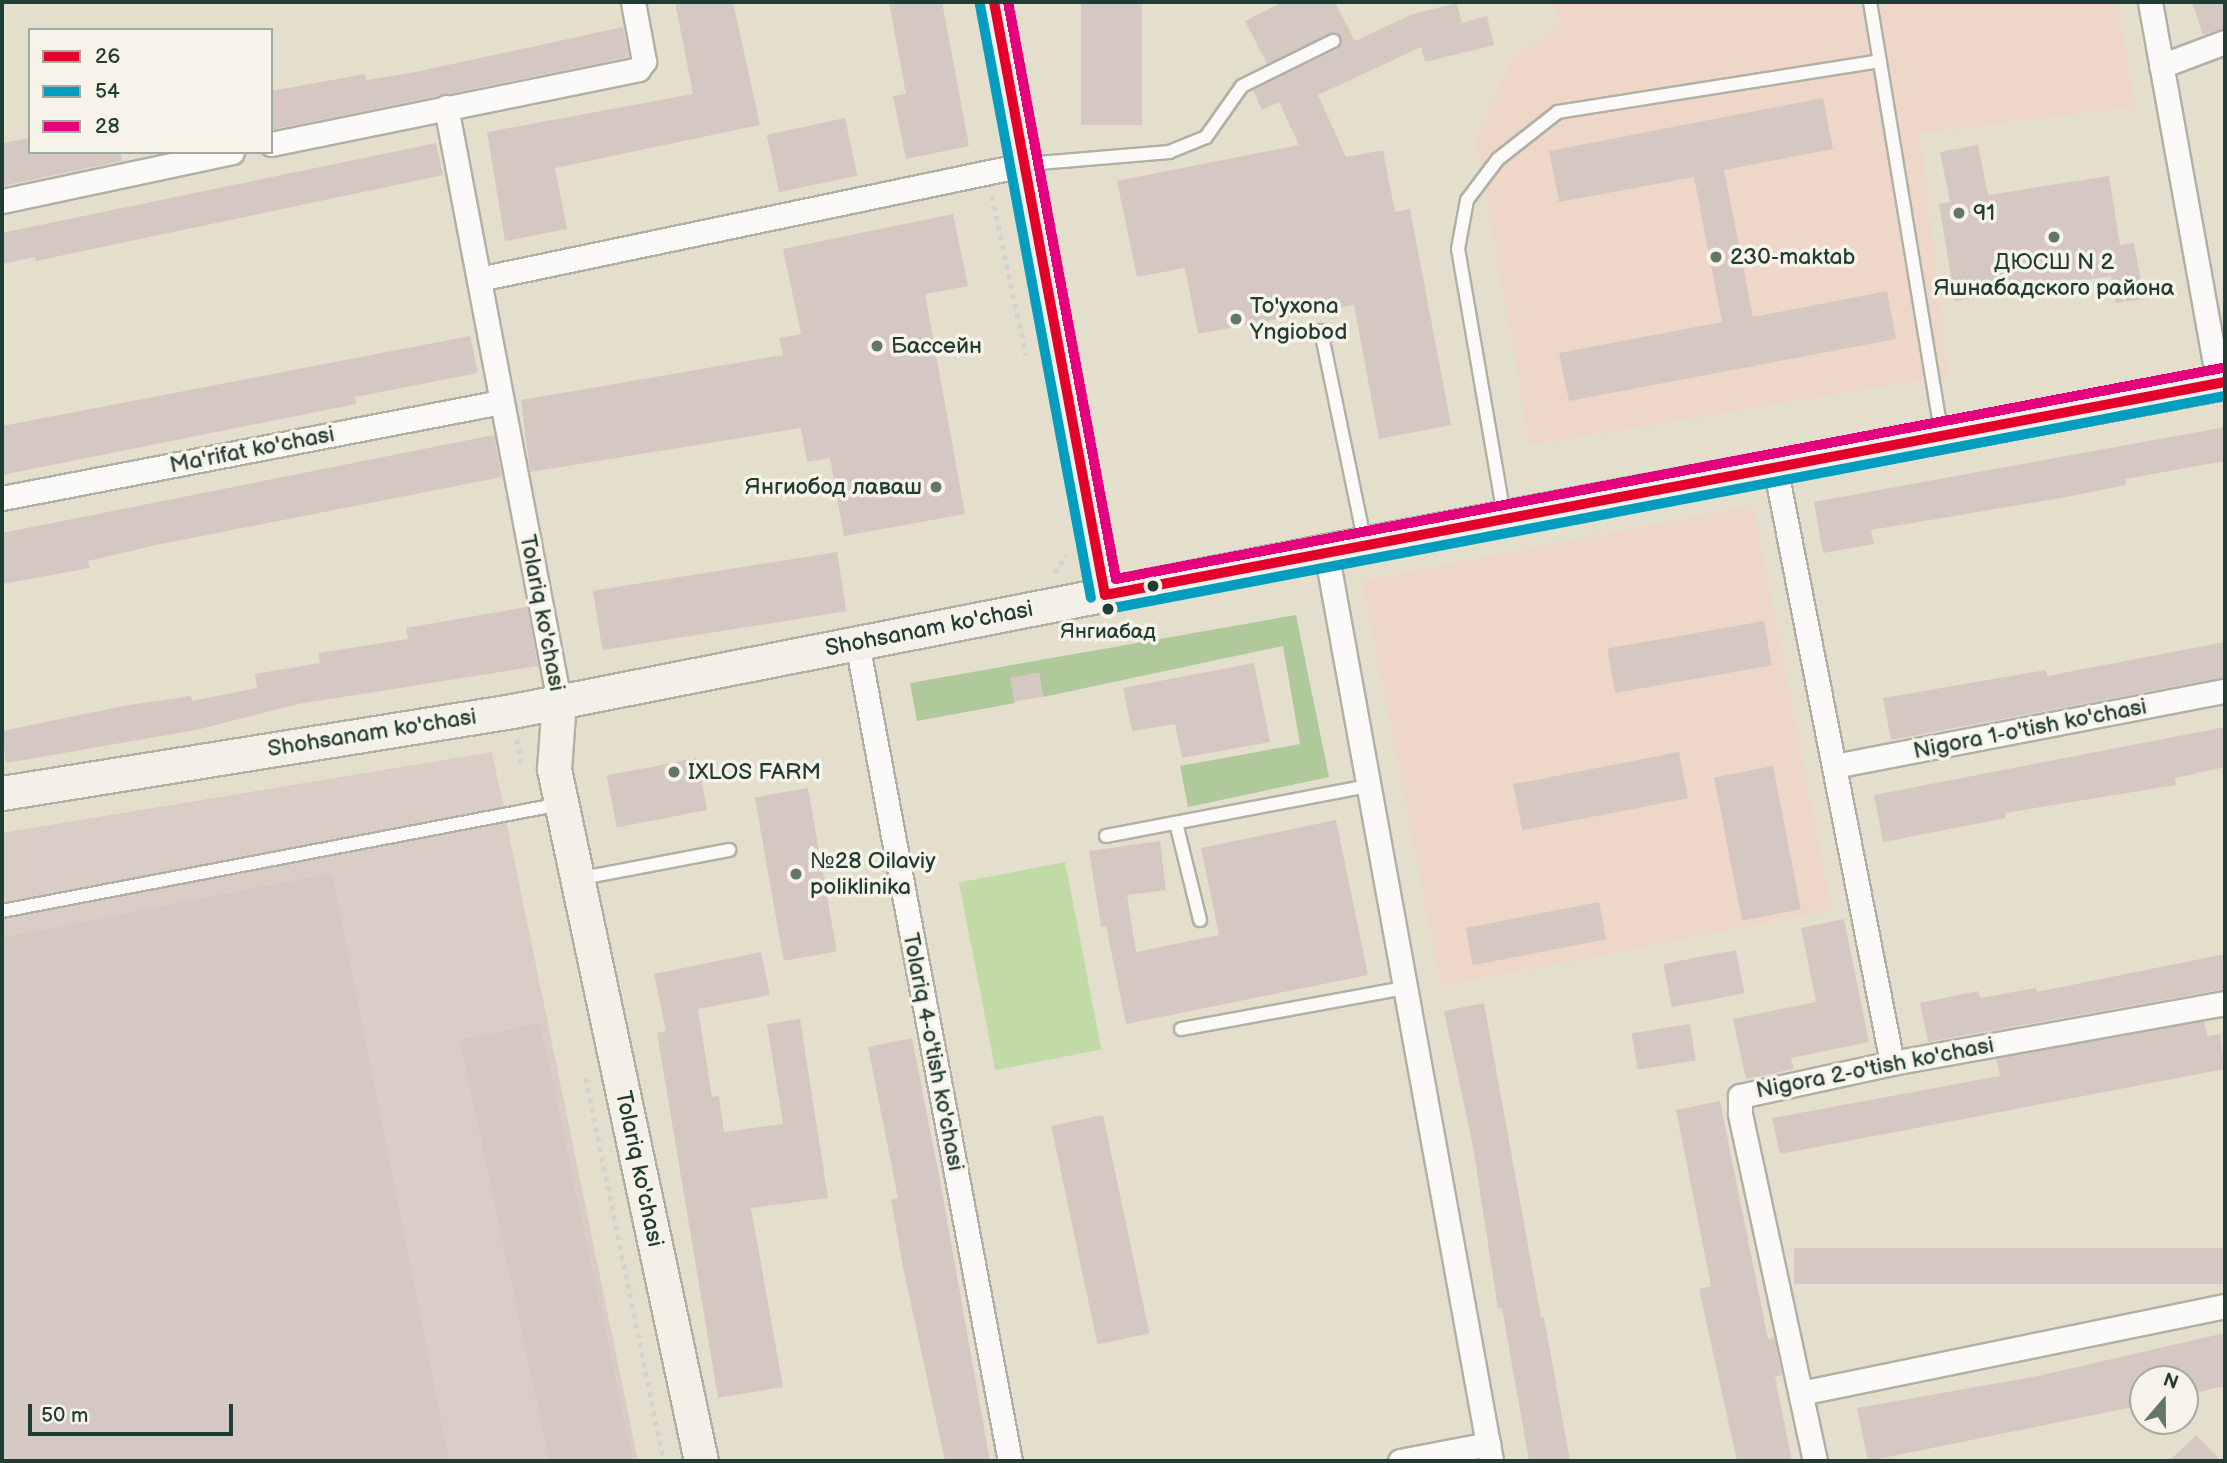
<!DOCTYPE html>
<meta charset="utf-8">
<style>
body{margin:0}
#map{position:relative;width:2227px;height:1463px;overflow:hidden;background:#e4decd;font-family:"Balsamiq Sans",sans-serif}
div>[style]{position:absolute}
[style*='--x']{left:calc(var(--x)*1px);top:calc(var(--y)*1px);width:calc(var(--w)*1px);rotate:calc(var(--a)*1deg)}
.built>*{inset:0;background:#eed7c9;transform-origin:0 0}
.industrial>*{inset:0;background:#dacdc5}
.green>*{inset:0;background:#c2daa5;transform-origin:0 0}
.forest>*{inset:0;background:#afc99b}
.building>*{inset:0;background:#d5c8c3;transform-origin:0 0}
.path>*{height:4.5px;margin-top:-2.25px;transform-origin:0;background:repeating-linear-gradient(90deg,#d2d2ce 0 5px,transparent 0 10px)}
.roads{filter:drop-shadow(2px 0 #b0b0a4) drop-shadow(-2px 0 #b0b0a4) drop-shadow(0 2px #b0b0a4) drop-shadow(0 -2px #b0b0a4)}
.lane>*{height:12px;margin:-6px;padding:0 6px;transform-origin:6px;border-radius:6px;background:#fbfaf8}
.street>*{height:23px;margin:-11.5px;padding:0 11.5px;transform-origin:11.5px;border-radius:11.5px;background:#fbfaf8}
.secondary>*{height:33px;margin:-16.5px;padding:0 16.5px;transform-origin:16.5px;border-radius:16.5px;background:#f2f0e9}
.bus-1>*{height:10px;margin:-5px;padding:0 5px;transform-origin:5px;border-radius:5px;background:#e4002b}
.bus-2>*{height:10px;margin:-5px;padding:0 5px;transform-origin:5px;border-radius:5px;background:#039ebf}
.bus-3>*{height:10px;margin:-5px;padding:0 5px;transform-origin:5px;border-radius:5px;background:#e5007d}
.dots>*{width:19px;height:19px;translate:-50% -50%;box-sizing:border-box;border:4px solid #f7f3e8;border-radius:50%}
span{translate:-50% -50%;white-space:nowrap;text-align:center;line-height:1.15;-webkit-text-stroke:7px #f7f3e8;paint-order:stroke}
.bus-label{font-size:21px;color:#1f3d34}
.poi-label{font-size:23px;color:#1f3d34}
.left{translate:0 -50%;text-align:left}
.right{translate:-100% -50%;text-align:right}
.street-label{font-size:23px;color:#1f3d34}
.frame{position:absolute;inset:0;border:4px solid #1f3d34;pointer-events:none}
.legend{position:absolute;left:28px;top:28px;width:245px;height:126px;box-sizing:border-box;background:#f7f3e8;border:2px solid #a1aaa0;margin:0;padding:9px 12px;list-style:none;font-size:21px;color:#1f3d34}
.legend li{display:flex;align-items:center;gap:14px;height:35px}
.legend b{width:35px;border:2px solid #a1aaa0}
.north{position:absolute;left:2129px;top:1365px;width:70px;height:70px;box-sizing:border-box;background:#f7f3e8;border:2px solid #a1aaa0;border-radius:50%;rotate:20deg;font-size:19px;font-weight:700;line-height:28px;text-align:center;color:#1f3d34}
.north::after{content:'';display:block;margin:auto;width:24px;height:32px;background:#64756a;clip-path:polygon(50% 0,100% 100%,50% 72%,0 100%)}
.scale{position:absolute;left:28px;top:1404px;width:205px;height:32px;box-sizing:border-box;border:4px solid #1f3d34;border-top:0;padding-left:9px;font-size:21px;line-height:24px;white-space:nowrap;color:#1f3d34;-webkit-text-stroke:5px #f7f3e8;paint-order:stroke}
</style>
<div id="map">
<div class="built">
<i style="clip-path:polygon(1556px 2px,2117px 2px,2135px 107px,1920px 133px,1948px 376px,1530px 445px,1476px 139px,1513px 56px,1559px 27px)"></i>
<i style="left:1753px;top:505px;width:413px;height:398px;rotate:79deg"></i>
</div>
<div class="industrial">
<i style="clip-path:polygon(492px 752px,638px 1461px,2px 1461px,2px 833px)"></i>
</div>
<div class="green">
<i style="left:1065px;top:862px;width:191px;height:108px;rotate:79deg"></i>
</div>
<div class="forest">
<i style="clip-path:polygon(1296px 615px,1329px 777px,1188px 807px,1180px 766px,1300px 744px,1283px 646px,1043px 697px,1039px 673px,1011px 678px,1015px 703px,917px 721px,910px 683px)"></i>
</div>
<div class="building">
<i style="clip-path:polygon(675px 2px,733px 2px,760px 125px,555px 168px,567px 229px,505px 241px,487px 132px,693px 94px)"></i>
<i style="clip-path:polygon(889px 2px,942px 2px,969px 146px,906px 159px,893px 96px,906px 94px)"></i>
<i style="left:1081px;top:2px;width:61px;height:123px"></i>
<i style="clip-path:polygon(1283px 2px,1335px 2px,1355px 41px,1413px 14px,1457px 3px,1462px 23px,1487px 16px,1494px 45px,1425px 62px,1421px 47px,1318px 95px,1346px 157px,1383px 150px,1395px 212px,1410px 209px,1451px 425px,1379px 439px,1354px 305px,1198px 334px,1185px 268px,1137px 277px,1117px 181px,1299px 145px,1279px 102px,1262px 110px,1253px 90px,1337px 49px,1342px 41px,1337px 33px,1330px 33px,1267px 64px,1245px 21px)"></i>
<i style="clip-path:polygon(2192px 2px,2225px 2px,2225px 28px,2203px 35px)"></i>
<i style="clip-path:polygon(623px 27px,629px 57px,271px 130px,271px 91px,365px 74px,366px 80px,411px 73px)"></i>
<i style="clip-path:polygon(1823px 98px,1833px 149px,1724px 170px,1753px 317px,1887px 291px,1896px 339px,1569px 401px,1559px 353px,1722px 322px,1694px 177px,1559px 202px,1549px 151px)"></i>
<i style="left:845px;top:118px;width:59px;height:80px;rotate:78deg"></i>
<i style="clip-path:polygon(30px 138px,30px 152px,121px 152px,122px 161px,2px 186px,2px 143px)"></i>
<i style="clip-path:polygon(436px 143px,443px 175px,36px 261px,35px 257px,2px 264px,2px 233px)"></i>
<i style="clip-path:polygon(1978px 145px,1988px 195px,2109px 176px,2120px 245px,2134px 243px,2144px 299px,2115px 303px,2111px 276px,1955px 301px,1939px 204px,1950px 202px,1940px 152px)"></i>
<i style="clip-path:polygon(953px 214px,968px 286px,925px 294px,965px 514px,844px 536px,830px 458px,807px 462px,801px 428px,530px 472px,521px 400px,783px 355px,779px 338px,801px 334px,783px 249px)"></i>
<i style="clip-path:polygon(470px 336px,478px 373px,355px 397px,356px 404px,2px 475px,2px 426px)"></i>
<i style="clip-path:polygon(2225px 427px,2225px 461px,2125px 479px,2126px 485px,2061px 498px,1871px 530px,1874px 544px,1823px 553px,1814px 502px)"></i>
<i style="clip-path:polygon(494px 435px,502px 477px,156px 545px,88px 561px,90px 568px,2px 584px,2px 533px)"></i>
<i style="left:837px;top:552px;width:60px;height:247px;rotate:81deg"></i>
<i style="clip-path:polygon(527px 607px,538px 666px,298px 704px,196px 730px,6px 763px,2px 731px,123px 706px,191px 696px,192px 701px,257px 688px,255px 674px,320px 663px,318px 653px,408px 639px,406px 628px)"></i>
<i style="left:1764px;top:621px;width:45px;height:159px;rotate:80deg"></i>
<i style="clip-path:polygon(2225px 642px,2225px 677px,1891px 740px,1883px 698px,2046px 670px,2047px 676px)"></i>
<i style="clip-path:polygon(1254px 663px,1270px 742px,1182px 758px,1175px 724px,1132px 731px,1123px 688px)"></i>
<i style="left:1039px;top:673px;width:24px;height:29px;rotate:81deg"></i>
<i style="clip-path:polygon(2225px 727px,2225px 767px,2175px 778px,2176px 785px,2005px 813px,2006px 818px,1883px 842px,1874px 795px)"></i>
<i style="left:1679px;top:752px;width:47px;height:169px;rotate:79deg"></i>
<i style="left:697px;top:758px;width:53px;height:92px;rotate:79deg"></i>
<i style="left:1773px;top:766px;width:146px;height:60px;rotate:79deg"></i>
<i style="left:808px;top:788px;width:166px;height:54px;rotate:80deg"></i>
<i style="clip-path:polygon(1336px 820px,1368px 975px,1126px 1024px,1106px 926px,1101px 927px,1089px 851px,1160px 841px,1166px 890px,1127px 895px,1136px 952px,1219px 935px,1201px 848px)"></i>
<i style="clip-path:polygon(332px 873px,449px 1461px,2px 1461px,2px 938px)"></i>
<i style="left:1599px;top:902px;width:38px;height:136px;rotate:79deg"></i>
<i style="clip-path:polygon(1844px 919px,1869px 1042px,1791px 1058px,1794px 1069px,1746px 1079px,1733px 1019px,1816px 1002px,1801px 928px)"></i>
<i style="left:1736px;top:950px;width:44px;height:74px;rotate:79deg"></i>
<i style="clip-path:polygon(761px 952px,770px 995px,698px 1009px,712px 1097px,719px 1096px,724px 1132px,783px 1124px,767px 1024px,800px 1019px,828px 1198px,751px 1208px,783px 1387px,718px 1398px,657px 1033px,666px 1031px,654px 974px)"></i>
<i style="clip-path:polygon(2225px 954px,2225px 989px,1928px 1042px,1920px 1003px,1978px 991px,1980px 998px,2036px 988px,2037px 992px)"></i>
<i style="clip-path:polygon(1484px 1003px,1541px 1317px,1544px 1317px,1570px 1461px,1529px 1461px,1502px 1308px,1498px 1309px,1473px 1146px,1444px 1011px)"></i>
<i style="clip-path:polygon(2204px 1021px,2207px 1036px,2220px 1034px,2225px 1069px,1780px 1154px,1772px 1118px,2000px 1076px,1996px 1058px)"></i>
<i style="left:540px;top:1023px;width:448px;height:82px;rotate:78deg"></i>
<i style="left:1690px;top:1024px;width:37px;height:59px;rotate:81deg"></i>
<i style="clip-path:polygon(912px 1038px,940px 1181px,990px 1461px,945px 1461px,903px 1267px,891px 1200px,898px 1198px,868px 1047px)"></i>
<i style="clip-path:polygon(1720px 1101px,1768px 1339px,1774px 1338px,1782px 1375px,1775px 1377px,1792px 1461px,1737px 1461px,1699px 1289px,1711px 1286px,1676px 1110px)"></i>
<i style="left:1103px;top:1115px;width:223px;height:53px;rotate:78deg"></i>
<i style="left:2225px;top:1248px;width:36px;height:431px;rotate:90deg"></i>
<i style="clip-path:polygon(2225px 1333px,2225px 1386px,2185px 1395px,2185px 1379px,2143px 1379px,2143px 1405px,1868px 1461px,1857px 1408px,2038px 1376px)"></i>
<i style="clip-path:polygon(2196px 1435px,2221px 1461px,2169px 1461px)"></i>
</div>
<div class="path">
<i style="--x:992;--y:196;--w:163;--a:77.9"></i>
<i style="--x:1055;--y:573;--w:21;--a:-59"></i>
<i style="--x:517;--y:739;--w:29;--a:80"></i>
<i style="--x:586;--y:1078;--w:391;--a:78.5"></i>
</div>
<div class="roads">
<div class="lane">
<i style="--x:1870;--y:2;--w:439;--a:80.6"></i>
<i style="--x:1027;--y:164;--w:143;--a:-4.8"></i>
<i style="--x:1169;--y:152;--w:40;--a:-22"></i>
<i style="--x:1206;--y:137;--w:62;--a:-54.8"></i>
<i style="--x:1242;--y:86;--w:102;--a:-26.3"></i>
<i style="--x:1321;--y:331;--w:217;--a:78.3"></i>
<i style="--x:1504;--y:515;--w:270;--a:-99.8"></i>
<i style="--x:1458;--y:249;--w:50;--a:-79.6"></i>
<i style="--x:1467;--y:200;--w:51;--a:-52.9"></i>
<i style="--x:1498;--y:159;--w:76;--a:-38.1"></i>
<i style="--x:1558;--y:112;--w:326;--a:-9"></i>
<i style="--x:1176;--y:823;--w:100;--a:76.1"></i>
<i style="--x:1106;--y:836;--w:268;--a:-10.8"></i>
<i style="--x:577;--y:879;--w:155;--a:-10.8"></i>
<i style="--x:2;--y:911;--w:569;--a:-10.84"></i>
<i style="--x:1181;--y:1029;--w:228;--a:-10.4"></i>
</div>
<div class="street">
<i style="--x:2150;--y:2;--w:388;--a:79.8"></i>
<i style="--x:2161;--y:66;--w:68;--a:-20.6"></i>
<i style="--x:446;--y:107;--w:605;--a:79.23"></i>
<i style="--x:271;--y:144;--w:375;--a:-11.5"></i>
<i style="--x:638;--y:69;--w:10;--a:-53"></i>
<i style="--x:644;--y:61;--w:60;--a:-100.6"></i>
<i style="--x:2;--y:201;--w:235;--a:-12"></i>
<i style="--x:479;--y:279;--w:556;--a:-11.84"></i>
<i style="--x:1775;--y:466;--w:608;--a:78.91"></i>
<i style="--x:2;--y:498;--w:508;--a:-10.89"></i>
<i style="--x:1326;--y:551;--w:925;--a:79.72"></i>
<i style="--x:857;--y:643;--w:832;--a:79.41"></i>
<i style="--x:1834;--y:766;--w:398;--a:-10.9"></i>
<i style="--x:1801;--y:1393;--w:433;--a:-11.6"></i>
<i style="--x:1400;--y:1461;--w:90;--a:-10.9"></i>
<i style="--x:1815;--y:1461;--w:356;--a:-102.2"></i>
<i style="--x:1740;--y:1113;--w:17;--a:-90"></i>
<i style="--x:1740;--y:1096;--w:156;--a:-12.2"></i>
<i style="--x:1892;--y:1063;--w:338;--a:-10.2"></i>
</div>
<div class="secondary">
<i style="--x:994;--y:2;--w:603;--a:79.4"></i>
<i style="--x:559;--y:701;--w:68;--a:94.2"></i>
<i style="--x:554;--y:769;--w:707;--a:78.01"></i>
<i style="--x:2;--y:793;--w:517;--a:-9.13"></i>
<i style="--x:512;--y:711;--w:830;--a:-11.12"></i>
<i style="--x:1326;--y:551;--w:915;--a:-10.65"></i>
</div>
</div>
<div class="bus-1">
<i style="--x:994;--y:2;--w:603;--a:79.4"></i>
<i style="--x:1105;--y:595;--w:1140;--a:-10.77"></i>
</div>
<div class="bus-2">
<i style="--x:980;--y:5;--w:603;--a:79.4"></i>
<i style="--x:1108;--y:609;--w:1137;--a:-10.8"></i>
</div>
<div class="bus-3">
<i style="--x:1008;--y:2;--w:587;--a:79.4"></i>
<i style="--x:1116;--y:579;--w:1126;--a:-10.8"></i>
</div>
<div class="dots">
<i style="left:1959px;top:213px;background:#64756a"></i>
<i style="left:2054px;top:237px;background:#64756a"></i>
<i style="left:1716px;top:257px;background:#64756a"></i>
<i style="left:1236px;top:319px;background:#64756a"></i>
<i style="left:877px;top:346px;background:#64756a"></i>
<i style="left:936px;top:487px;background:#64756a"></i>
<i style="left:1153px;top:586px;background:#1f3d34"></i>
<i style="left:1108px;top:609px;background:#1f3d34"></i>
<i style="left:674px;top:772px;background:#64756a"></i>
<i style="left:796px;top:874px;background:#64756a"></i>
</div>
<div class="bus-label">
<span style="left:1108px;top:632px">Янгиабад</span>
</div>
<div class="poi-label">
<span class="left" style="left:1973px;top:213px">91</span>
<span class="left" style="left:1730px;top:257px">230-maktab</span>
<span style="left:2054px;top:275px">ДЮСШ N 2<br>Яшнабадского района</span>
<span class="left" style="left:1250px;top:319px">To'yxona<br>Yngiobod</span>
<span class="left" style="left:891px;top:346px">Бассейн</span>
<span class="right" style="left:922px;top:487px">Янгиобод лаваш</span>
<span class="left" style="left:688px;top:772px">IXLOS FARM</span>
<span class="left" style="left:810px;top:874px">№28 Oilaviy<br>poliklinika</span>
</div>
<div class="street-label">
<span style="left:252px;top:450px;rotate:-11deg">Ma'rifat ko'chasi</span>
<span style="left:542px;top:613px;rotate:79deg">Tolariq ko'chasi</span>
<span style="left:929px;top:629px;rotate:-11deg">Shohsanam ko'chasi</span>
<span style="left:2030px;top:729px;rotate:-11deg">Nigora 1-o'tish ko'chasi</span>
<span style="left:372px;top:733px;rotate:-9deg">Shohsanam ko'chasi</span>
<span style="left:933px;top:1052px;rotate:79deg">Tolariq 4-o'tish ko'chasi</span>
<span style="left:1875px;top:1068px;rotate:-11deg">Nigora 2-o'tish ko'chasi</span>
<span style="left:639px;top:1169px;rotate:78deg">Tolariq ko'chasi</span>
</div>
<div class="frame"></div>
<ul class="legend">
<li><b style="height:9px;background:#e4002b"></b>26</li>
<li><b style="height:9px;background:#039ebf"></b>54</li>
<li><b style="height:9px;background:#e5007d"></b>28</li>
</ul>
<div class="north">N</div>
<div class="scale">50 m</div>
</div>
